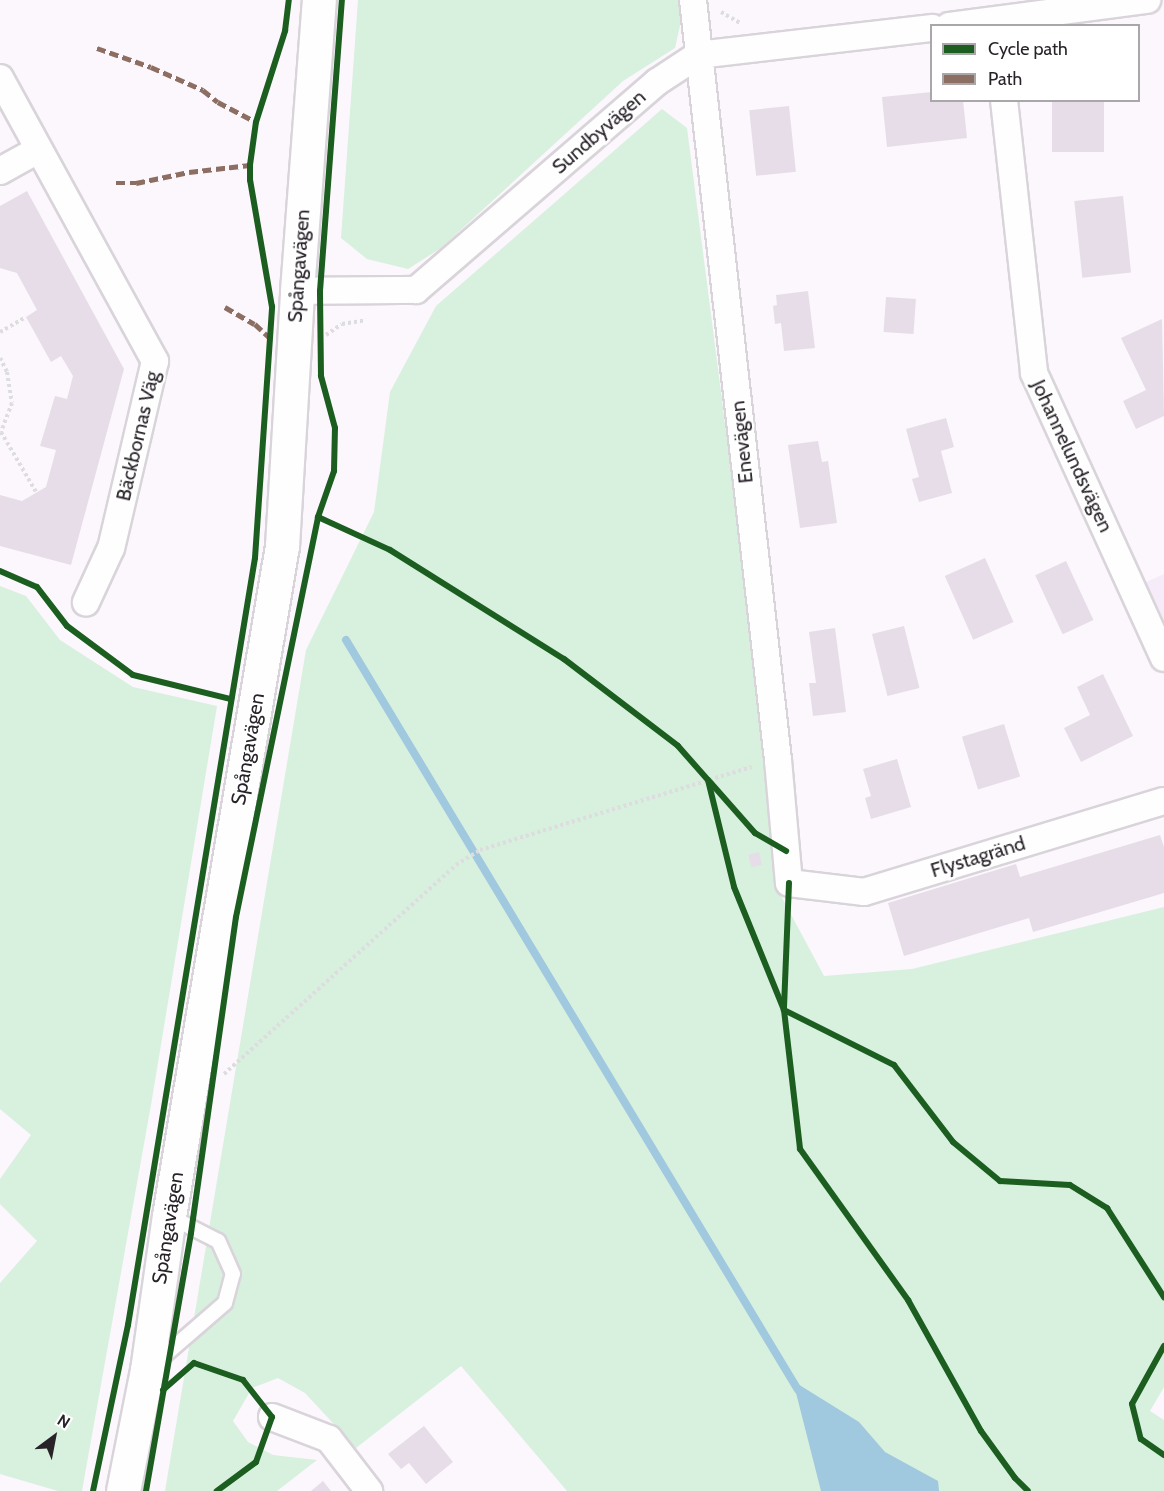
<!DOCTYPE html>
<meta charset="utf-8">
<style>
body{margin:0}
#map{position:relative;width:1164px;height:1491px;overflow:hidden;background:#fbf7fc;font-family:Cabin,sans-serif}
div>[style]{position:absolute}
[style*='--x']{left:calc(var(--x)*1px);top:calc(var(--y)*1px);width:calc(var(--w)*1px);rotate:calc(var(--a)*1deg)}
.built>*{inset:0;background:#f6ecf9}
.green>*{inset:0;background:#d8f0de}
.water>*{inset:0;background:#a0c8de}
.stream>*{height:8px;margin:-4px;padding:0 4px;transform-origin:4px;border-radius:4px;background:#a0c8de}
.building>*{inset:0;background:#e6dde8;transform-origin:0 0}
.path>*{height:4px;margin-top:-2px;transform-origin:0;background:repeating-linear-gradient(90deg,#dddcde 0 3px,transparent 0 6px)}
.roads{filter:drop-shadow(2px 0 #d9d4da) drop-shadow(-2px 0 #d9d4da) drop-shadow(0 2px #d9d4da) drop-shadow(0 -2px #d9d4da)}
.lane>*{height:14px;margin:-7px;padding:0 7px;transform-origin:7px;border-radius:7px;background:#fefeff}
.street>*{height:26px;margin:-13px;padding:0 13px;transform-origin:13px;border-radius:13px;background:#fefeff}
.secondary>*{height:33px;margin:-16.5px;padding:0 16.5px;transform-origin:16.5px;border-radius:16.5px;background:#fefeff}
.quiet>*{height:4.5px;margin-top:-2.25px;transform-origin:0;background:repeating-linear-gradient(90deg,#8d6e63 0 9px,transparent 0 13.5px)}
.cycleway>*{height:6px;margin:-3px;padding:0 3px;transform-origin:3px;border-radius:3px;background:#1b5e20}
span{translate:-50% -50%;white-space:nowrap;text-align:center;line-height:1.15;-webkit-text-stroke:5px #fff;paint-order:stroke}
.street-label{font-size:20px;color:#282329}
.legend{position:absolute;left:930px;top:24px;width:210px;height:78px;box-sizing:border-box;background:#fff;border:2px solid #a9a7a9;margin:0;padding:8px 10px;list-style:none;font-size:18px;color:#282329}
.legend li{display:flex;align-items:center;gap:12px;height:30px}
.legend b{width:30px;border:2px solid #a9a7a9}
.north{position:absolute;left:24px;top:1407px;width:60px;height:60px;-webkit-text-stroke:4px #fff;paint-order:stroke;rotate:32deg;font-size:16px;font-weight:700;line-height:24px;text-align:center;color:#282329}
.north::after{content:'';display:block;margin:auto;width:21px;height:27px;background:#282329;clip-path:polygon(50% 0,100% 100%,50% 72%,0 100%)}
</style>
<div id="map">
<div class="built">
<i style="clip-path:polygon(1164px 574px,1164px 620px,1146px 582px)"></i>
</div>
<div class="green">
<i style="clip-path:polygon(358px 0,681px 0,683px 12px,675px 48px,623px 81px,441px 248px,408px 269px,367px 259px,341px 238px)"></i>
<i style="clip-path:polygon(662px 109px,687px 128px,766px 742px,779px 892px,824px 976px,912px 969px,1164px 907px,1164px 1387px,1150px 1411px,1164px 1420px,1164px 1491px,567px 1491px,461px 1366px,356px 1448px,305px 1393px,278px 1378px,252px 1388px,233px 1421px,248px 1442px,273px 1455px,317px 1460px,277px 1491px,165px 1491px,306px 650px,374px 512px,390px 392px,436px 306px)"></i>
<i style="clip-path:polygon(0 586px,26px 596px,60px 640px,133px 687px,217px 706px,152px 1099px,82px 1491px,58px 1491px,0 1474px,0 1283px,37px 1241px,0 1204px,0 1179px,31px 1135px,0 1109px)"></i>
</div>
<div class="water">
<i style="clip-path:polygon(793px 1381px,859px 1422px,885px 1452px,938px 1481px,939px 1491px,821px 1491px)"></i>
</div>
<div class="stream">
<i style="--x:346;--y:640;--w:876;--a:58.92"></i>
</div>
<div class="building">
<i style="clip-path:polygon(932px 92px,932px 100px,963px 100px,967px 138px,887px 147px,882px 97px)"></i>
<i style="left:1052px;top:100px;width:52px;height:52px"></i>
<i style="left:789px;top:106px;width:66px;height:40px;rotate:84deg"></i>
<i style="clip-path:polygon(27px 191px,124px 369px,71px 565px,0 546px,0 495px,22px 501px,46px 487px,56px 450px,40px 446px,55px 396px,67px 399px,73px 376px,61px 356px,51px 362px,26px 317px,37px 310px,17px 273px,0 268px,0 206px)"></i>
<i style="left:1123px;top:196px;width:77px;height:49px;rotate:84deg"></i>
<i style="clip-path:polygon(808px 291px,815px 348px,784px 351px,781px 323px,775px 324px,773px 306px,777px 305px,776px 295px)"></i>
<i style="left:886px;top:297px;width:30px;height:35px;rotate:4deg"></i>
<i style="clip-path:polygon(1162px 319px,1164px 416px,1136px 429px,1123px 401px,1146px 390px,1121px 338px)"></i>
<i style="clip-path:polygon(946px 418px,954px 447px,941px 451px,952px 493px,919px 502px,912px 479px,919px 477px,906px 429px)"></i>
<i style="clip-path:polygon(818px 441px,822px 462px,828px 461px,837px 523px,800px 528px,788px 445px)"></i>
<i style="left:985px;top:558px;width:70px;height:44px;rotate:66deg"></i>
<i style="left:1066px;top:561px;width:65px;height:34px;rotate:65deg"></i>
<i style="left:904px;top:626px;width:64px;height:33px;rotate:76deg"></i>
<i style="clip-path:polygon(835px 628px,846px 712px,813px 716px,809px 683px,816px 683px,809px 632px)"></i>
<i style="clip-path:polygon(1103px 674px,1133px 736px,1081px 762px,1064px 728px,1090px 715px,1077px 687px)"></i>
<i style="left:1004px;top:724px;width:55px;height:44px;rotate:73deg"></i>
<i style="clip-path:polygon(897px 759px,911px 807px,871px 819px,865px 798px,871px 796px,863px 769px)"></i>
<i style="clip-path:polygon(1160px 835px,1164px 847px,1164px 893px,1033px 932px,1029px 918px,904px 956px,888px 903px,1016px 864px,1020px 877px)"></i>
<i style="left:759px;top:852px;width:13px;height:11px;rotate:77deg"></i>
<i style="clip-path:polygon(424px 1426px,453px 1462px,426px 1484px,409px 1463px,401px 1469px,388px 1454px)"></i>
<i style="clip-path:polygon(323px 1481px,331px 1491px,311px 1491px)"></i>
</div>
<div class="path">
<i style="--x:721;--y:12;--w:22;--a:30"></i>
<i style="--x:0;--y:332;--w:30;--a:-30"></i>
<i style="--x:326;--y:335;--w:19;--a:-35"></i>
<i style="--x:342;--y:324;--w:24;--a:-9"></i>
<i style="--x:0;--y:358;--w:16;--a:63"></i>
<i style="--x:7;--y:372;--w:31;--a:81"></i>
<i style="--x:12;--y:403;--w:31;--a:111"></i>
<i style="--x:1;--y:432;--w:69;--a:59.7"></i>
<i style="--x:224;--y:1074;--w:312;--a:-42"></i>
<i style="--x:456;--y:865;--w:28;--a:-32"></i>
<i style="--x:480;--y:850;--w:284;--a:-17"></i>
</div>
<div class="roads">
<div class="lane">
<i style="--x:151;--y:1367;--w:98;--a:-40.9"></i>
<i style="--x:225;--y:1303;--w:30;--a:-75"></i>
<i style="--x:233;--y:1274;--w:36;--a:-114"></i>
<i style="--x:218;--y:1241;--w:55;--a:-153"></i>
</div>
<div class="street">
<i style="--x:693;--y:0;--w:765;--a:83.62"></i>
<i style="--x:778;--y:760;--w:123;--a:84.9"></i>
<i style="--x:789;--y:883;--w:76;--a:6.8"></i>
<i style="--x:864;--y:892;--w:313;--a:-16.9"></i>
<i style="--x:949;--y:26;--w:200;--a:-7.5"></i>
<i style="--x:0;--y:78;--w:323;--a:61.3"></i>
<i style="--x:155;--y:361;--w:192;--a:103.2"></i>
<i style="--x:111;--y:548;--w:60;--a:114.8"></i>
<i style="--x:1004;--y:100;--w:275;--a:83.7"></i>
<i style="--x:1034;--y:373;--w:313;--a:65.5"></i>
<i style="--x:0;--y:171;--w:43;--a:-28.9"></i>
<i style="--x:297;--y:291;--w:119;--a:-0.5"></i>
<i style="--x:416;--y:290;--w:318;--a:-40.8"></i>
<i style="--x:657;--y:82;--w:49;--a:-33.4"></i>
<i style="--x:698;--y:55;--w:236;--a:-6.6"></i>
<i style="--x:272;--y:1417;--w:61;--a:21.1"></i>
<i style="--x:329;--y:1439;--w:66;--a:52.4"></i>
</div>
<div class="secondary">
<i style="--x:123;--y:1491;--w:123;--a:-78.8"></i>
<i style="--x:147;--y:1370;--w:156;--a:-81.9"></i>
<i style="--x:169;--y:1216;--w:679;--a:-80.43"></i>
<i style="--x:282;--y:546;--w:255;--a:-86.6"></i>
<i style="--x:297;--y:291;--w:292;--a:-85.7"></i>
</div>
</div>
<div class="quiet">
<i style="--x:97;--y:48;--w:57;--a:19.4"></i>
<i style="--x:151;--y:67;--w:57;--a:23.9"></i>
<i style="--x:203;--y:90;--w:19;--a:39"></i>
<i style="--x:218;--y:102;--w:43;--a:27.8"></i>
<i style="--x:116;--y:183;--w:20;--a:0"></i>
<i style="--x:136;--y:183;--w:54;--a:-11.7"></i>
<i style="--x:189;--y:172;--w:61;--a:-6.5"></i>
<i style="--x:225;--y:307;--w:34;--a:30"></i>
<i style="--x:255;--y:324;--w:21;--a:43"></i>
</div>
<div class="cycleway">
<i style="--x:318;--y:517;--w:79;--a:24.6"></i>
<i style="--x:390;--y:550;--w:205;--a:32.1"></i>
<i style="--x:564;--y:659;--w:143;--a:37.3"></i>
<i style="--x:678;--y:746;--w:45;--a:48.6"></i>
<i style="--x:708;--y:780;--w:110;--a:76.3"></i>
<i style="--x:734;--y:887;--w:133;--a:67.9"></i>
<i style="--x:784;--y:1010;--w:123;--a:26.6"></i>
<i style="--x:894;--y:1065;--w:97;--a:52.5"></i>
<i style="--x:953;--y:1142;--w:61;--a:39.7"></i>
<i style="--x:1000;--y:1181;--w:70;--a:3.3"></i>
<i style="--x:1070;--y:1185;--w:44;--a:31.9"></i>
<i style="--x:1107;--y:1208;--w:106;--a:57.4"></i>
<i style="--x:0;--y:571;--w:40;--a:23.4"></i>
<i style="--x:37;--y:587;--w:49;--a:52.4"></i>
<i style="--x:67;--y:626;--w:82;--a:36.6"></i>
<i style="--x:133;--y:675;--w:101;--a:13.8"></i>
<i style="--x:710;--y:782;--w:68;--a:48.6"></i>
<i style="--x:755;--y:833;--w:36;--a:30"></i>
<i style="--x:789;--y:883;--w:127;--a:92.3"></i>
<i style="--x:784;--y:1010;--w:140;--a:83.4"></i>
<i style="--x:800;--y:1149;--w:186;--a:54.4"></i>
<i style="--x:908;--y:1300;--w:150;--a:60.9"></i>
<i style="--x:981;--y:1431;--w:58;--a:54.1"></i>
<i style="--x:1015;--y:1478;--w:18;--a:45"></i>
<i style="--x:1164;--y:1346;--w:66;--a:118.9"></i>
<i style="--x:1132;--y:1404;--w:36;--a:76"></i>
<i style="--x:1141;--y:1439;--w:28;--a:35"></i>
<i style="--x:163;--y:1390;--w:41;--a:-41.1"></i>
<i style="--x:194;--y:1363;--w:52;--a:19.1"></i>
<i style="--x:243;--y:1380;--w:47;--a:51.9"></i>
<i style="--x:272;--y:1417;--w:48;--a:109.6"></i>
<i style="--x:256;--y:1462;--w:49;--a:143.4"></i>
<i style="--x:93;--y:1491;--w:170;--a:-78.1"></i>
<i style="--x:128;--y:1325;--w:777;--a:-80.6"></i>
<i style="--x:255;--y:558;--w:252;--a:-86.1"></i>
<i style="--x:272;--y:307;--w:129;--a:-99.8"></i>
<i style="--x:250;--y:180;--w:15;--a:-90"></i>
<i style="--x:250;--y:165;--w:43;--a:-82.1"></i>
<i style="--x:256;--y:122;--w:96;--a:-72.3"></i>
<i style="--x:285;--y:31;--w:31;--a:-83"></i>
<i style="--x:146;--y:1491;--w:262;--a:-80.1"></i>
<i style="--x:191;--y:1233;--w:319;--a:-81.9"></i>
<i style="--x:236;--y:917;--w:408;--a:-78.4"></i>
<i style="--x:318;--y:517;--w:49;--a:-70.8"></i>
<i style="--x:334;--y:471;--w:43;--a:-88.7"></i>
<i style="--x:335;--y:428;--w:54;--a:-105.1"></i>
<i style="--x:321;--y:376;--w:85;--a:-90.7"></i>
<i style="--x:320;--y:291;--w:292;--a:-85.7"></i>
</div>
<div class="street-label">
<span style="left:599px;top:132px;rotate:-41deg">Sundbyvägen</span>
<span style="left:299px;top:266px;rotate:-86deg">Spångavägen</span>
<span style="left:138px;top:436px;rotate:-77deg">Bäckbornas Väg</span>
<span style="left:742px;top:442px;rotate:-96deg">Enevägen</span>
<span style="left:1072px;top:456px;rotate:65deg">Johannelundsvägen</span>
<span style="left:248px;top:749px;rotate:-80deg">Spångavägen</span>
<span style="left:978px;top:857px;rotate:-17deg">Flystagränd</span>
<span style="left:168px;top:1228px;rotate:-81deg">Spångavägen</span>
</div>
<ul class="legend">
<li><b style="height:8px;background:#1b5e20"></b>Cycle path</li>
<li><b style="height:8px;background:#8d6e63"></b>Path</li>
</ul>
<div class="north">N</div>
</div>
